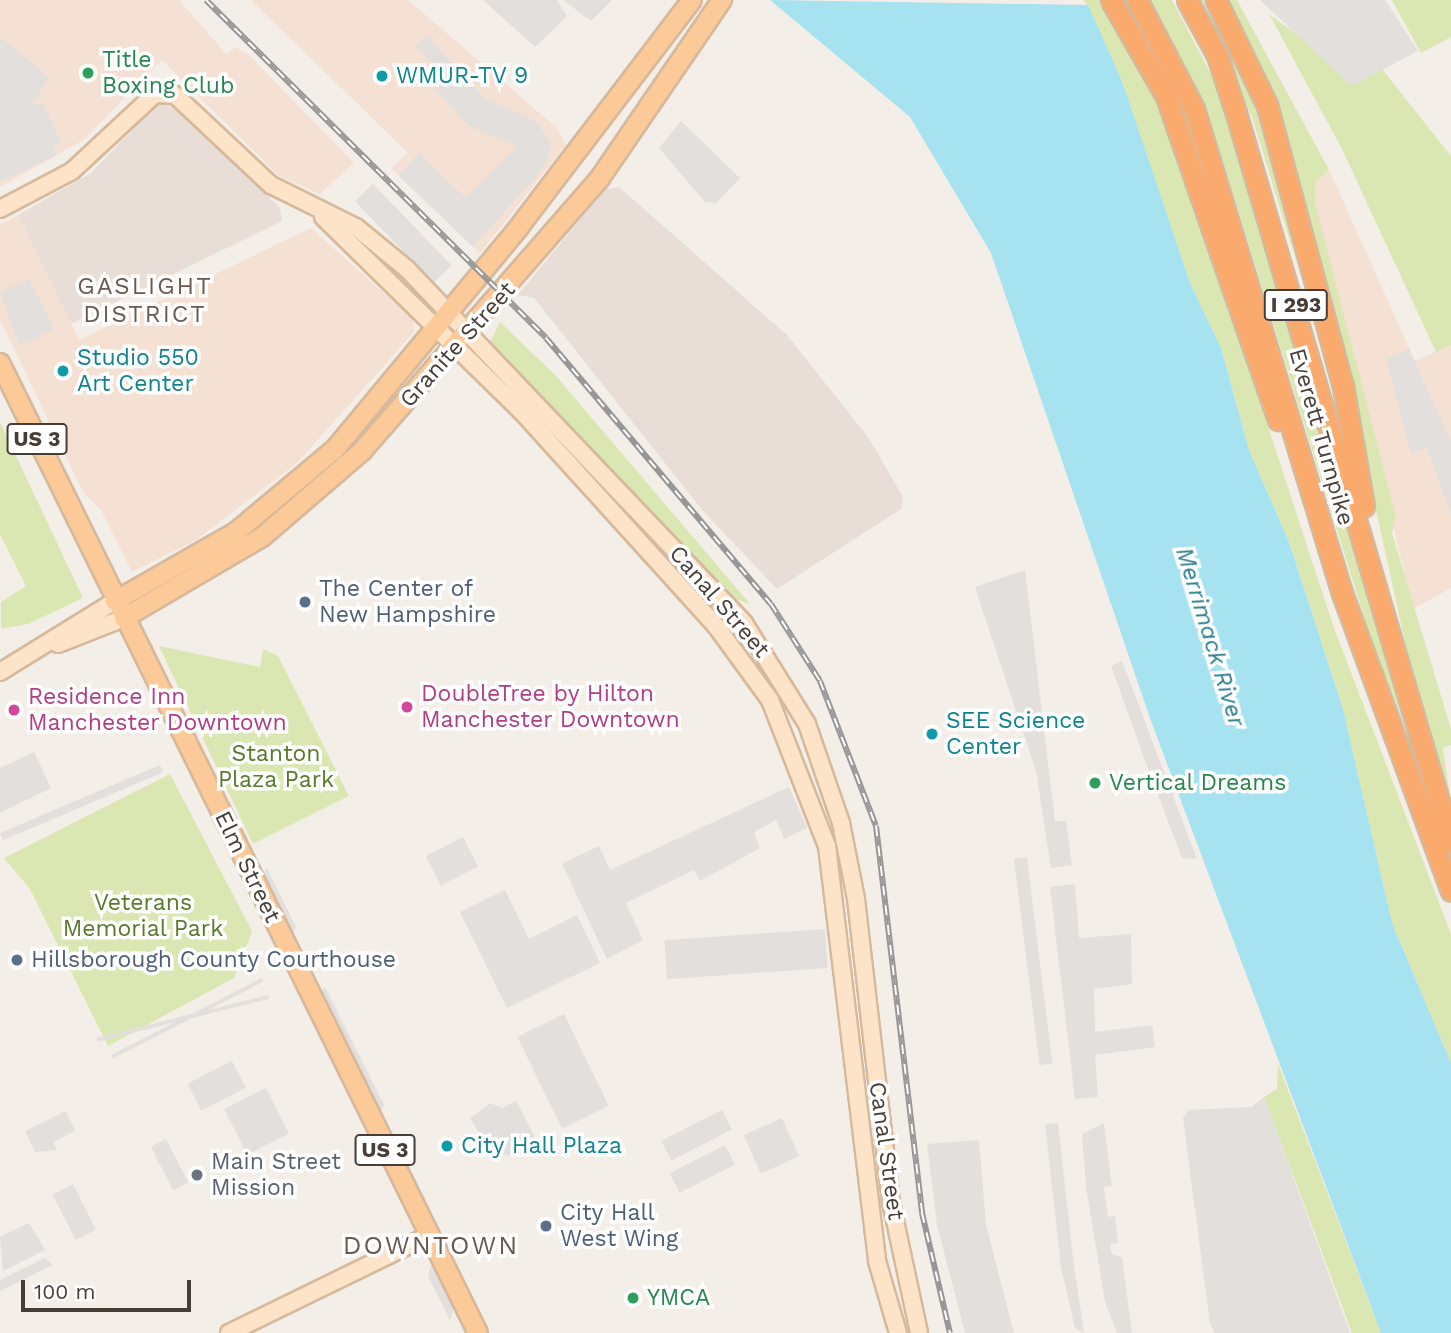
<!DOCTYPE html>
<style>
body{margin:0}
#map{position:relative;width:1451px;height:1333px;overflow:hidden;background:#f4eee8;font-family:"Work Sans",sans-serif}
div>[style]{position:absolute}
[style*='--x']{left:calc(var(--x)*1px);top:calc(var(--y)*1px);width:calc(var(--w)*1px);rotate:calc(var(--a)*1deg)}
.residential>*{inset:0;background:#e8ded7}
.commercial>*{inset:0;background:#f5e0d4}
.green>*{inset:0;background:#dbe7b2}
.parking>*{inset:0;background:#e2dfdd;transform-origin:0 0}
.water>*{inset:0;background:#a6e2ef}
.roads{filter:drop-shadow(2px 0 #d6b99c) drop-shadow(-2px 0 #d6b99c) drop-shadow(0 2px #d6b99c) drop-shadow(0 -2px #d6b99c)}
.secondary>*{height:16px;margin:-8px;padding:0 8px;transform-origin:8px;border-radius:8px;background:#fde4c9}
.primary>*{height:18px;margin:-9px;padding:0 9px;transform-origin:9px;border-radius:9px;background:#fcc999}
.highway>*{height:19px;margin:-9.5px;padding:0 9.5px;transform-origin:9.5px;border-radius:9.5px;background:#faaa6d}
.rail>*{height:6px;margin-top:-3px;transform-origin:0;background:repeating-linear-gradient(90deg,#fff 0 10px,#979797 0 20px);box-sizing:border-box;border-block:2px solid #979797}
.dots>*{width:19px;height:19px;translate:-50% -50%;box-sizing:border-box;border:4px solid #fff;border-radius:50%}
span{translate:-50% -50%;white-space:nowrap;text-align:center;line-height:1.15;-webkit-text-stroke:7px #fff;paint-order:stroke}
.shield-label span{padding:2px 5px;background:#fff;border:2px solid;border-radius:5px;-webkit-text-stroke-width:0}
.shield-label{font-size:21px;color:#473d37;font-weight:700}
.leisure-label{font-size:23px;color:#27864d}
.left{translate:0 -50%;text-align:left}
.culture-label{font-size:23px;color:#0d838f}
.street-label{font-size:23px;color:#473d37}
.service-label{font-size:23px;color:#4e5e75}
.hotel-label{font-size:23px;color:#b23c85}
.park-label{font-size:23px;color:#5a782b}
.worship-label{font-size:23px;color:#5b616d}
.neighbourhood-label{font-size:24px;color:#6a584e;letter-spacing:2px}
.water-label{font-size:24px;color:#2b7e91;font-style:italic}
.quarter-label{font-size:26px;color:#6a584e;letter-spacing:2px}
.scale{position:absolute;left:21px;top:1280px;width:170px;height:32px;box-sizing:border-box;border:4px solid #473d37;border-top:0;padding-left:9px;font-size:21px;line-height:24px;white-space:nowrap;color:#473d37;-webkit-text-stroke:5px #fff;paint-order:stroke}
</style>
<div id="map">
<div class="residential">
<i style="clip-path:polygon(162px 99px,176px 104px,280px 208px,282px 221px,71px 324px,18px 215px,91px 173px)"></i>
<i style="clip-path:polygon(619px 187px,787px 335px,868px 437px,903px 497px,901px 509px,777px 589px,703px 511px,534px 298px,518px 295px,605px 189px)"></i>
</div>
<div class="commercial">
<i style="clip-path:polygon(0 0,179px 0,226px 54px,235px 47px,249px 55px,354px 163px,320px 194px,279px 176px,162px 60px,82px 141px,0 187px)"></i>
<i style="clip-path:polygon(251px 0,408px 0,557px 128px,566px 145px,480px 253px,391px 168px,408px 153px)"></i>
<i style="clip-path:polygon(1329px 170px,1415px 361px,1451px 345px,1451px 588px,1413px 609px,1315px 202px,1316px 182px)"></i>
<i style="clip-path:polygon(18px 215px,79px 340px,311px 228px,413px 319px,414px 332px,297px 463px,196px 540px,132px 572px,101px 510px,83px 492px,0 320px,0 224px)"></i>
</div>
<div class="green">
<i style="clip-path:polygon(1084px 0,1101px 0,1113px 15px,1158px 95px,1238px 315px,1238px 335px,1334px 628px,1451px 934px,1451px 1063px,1392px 923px,1343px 709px,1289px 542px,1249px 450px,1221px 348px,1190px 283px,1122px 81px)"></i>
<i style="clip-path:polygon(1150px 0,1172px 0,1210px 72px,1239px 150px,1408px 739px,1372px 643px,1219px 149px)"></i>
<i style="clip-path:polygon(1198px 0,1209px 0,1264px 109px,1307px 279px,1302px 280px,1252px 117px)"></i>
<i style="clip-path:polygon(1226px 0,1237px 0,1329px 170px,1316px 182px,1315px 202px,1396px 518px,1392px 533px,1451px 729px,1451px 745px,1443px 748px,1451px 803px,1406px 647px,1344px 363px)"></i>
<i style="clip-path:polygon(1392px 0,1451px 0,1451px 37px,1421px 53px)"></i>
<i style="clip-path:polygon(1269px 14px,1315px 48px,1351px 85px,1382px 69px,1451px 156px,1451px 345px,1436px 352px,1341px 147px)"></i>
<i style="clip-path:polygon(500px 322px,556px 376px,750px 604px,728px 597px,490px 342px)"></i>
<i style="clip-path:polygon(0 422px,83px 598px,28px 624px,1px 629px,1px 602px,26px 586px,0 534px)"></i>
<i style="clip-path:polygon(159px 646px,260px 667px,263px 649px,278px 656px,349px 796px,253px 844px)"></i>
<i style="clip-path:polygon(170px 774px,252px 931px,234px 978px,108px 1046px,30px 889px,4px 858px)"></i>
<i style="clip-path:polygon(1278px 1064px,1381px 1333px,1352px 1333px,1264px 1097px,1277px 1089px)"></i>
</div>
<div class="parking">
<i style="clip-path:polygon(483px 0,557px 0,567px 16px,535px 47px)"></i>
<i style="clip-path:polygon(563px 0,612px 0,591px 21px)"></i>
<i style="clip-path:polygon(1260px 0,1385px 0,1418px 51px,1351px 86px)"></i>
<i style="clip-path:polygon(427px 36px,487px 100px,536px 121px,552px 145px,543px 169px,473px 247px,399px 176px,419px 152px,466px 198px,518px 146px,469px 126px,422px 75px,432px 63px,415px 46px)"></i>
<i style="clip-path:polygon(0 37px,49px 77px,32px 104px,43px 104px,61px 141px,53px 147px,57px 155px,0 182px)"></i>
<i style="clip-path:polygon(681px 121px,740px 178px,716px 203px,705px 202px,659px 148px)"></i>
<i style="left:373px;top:184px;width:113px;height:25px;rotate:46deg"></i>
<i style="clip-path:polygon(29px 279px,54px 329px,19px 345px,0 292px)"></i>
<i style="clip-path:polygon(1409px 349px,1451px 442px,1451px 515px,1427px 448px,1411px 453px,1386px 359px)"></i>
<i style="clip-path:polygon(1025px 570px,1055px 821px,1066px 821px,1072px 865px,1051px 868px,1036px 771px,975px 587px)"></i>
<i style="clip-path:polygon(1122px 661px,1197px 859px,1182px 858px,1148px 769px,1111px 666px)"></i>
<i style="clip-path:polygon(34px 752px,51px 788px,0 813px,0 768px)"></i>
<i style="left:160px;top:765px;width:8px;height:174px;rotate:67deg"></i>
<i style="clip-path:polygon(789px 787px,807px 828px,784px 839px,776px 820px,754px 832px,760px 848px,700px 881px,694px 870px,626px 903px,643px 940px,607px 959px,562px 864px,599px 846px,610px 870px)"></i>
<i style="left:463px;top:837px;width:33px;height:42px;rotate:63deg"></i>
<i style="left:1027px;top:857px;width:208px;height:13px;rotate:83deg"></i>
<i style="clip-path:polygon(267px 868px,296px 927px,292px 938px,262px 877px)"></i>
<i style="clip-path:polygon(1075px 884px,1079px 938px,1131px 934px,1132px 984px,1094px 989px,1095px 1032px,1152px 1025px,1155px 1047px,1095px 1055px,1098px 1097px,1075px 1099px,1050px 887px)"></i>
<i style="clip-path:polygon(505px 890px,529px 939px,577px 915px,600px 963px,507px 1008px,460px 912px)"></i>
<i style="left:825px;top:929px;width:39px;height:161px;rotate:86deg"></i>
<i style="left:262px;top:978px;width:4px;height:170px;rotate:63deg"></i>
<i style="clip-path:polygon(325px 987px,384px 1105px,379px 1116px,319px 994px)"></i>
<i style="left:268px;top:995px;width:4px;height:177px;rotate:76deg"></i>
<i style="left:564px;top:1014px;width:102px;height:52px;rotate:64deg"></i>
<i style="left:232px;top:1061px;width:30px;height:50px;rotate:63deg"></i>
<i style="left:266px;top:1088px;width:51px;height:47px;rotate:63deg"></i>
<i style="clip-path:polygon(1264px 1097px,1350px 1333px,1215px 1333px,1210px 1324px,1183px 1118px,1189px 1110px,1252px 1107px)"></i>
<i style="clip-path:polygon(516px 1101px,537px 1141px,509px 1156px,497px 1152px,494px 1159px,470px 1118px,490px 1103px,502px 1108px)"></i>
<i style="left:722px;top:1110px;width:22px;height:68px;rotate:63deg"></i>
<i style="clip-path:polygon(66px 1111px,75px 1131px,53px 1142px,57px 1150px,35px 1152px,25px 1131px)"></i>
<i style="left:782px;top:1118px;width:42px;height:42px;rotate:66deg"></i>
<i style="clip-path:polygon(1058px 1123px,1073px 1258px,1084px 1333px,1075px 1328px,1061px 1267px,1045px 1124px)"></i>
<i style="clip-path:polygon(1104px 1123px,1112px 1186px,1104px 1187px,1108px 1217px,1115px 1216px,1118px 1243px,1110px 1244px,1112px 1254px,1122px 1258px,1132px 1333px,1117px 1333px,1105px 1302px,1086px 1187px,1082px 1134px)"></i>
<i style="left:166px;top:1139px;width:49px;height:17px;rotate:63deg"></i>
<i style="clip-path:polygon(979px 1140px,986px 1225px,1014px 1333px,965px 1333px,937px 1225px,927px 1144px)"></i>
<i style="left:725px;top:1145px;width:22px;height:62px;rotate:63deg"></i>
<i style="left:73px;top:1184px;width:51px;height:23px;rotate:63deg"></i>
<i style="clip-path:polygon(29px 1223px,45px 1250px,3px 1271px,0 1237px)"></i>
<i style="clip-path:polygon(45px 1258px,53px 1265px,0 1291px,0 1280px)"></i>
<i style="clip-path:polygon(432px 1263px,454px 1309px,450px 1320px,428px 1276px)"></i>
</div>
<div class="water">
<i style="clip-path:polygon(770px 0,1088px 5px,1122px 81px,1190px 283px,1221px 348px,1249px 450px,1289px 542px,1343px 709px,1392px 923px,1451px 1063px,1451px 1333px,1381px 1333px,1151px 721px,991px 253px,910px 117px)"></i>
</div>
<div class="roads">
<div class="secondary">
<i style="--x:0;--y:209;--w:81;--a:-27.8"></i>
<i style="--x:72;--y:171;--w:113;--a:-42.9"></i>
<i style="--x:155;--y:94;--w:20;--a:3"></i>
<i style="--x:175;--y:95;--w:132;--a:43.2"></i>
<i style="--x:271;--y:185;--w:95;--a:26.3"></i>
<i style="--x:356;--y:227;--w:66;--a:39.5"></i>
<i style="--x:407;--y:269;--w:489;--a:46.4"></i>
<i style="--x:744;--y:623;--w:119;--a:58"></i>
<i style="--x:807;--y:724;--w:105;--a:71"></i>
<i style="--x:841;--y:823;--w:77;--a:78.8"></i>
<i style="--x:856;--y:899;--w:305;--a:83.4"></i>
<i style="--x:891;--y:1202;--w:134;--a:77.9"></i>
<i style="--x:323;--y:217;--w:279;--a:44.4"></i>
<i style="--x:522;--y:412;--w:289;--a:47.8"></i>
<i style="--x:716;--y:626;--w:92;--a:53.9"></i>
<i style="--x:770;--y:700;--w:157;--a:68.7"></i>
<i style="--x:827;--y:846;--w:418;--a:83.1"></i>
<i style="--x:877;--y:1261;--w:75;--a:73.7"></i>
<i style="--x:58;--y:644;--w:71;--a:-21.5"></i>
<i style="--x:0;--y:672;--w:135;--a:-31.7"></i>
<i style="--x:229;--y:1333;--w:224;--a:-26"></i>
</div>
<div class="primary">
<i style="--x:0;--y:363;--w:1081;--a:63.77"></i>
<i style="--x:115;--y:601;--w:139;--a:-29.7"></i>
<i style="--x:236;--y:532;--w:129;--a:-40"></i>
<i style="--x:335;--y:449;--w:288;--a:-50.3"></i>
<i style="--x:519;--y:227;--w:285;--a:-52.7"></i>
<i style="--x:124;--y:618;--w:160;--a:-30.4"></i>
<i style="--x:262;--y:537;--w:132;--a:-40.7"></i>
<i style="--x:362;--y:451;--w:362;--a:-48.9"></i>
<i style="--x:600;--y:178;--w:216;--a:-55.6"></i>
</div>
<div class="highway">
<i style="--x:1111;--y:0;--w:111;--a:60.2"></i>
<i style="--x:1166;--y:96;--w:343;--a:70.9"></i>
<i style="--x:1137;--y:0;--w:123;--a:62.4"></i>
<i style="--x:1194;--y:109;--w:506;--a:73"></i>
<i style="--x:1342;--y:593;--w:317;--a:69.9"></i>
<i style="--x:1187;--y:0;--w:63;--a:61.4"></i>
<i style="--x:1217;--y:55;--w:61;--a:71.9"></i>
<i style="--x:1236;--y:113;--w:760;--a:73.57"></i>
<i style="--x:1216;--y:0;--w:117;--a:64.1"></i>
<i style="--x:1267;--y:105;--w:291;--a:74.9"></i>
<i style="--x:1343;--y:386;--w:122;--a:80.1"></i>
</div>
</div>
<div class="rail">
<i style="--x:206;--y:0;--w:479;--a:44.8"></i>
<i style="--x:546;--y:338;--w:348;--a:49.8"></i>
<i style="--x:771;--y:604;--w:91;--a:57.5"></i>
<i style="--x:820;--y:681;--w:155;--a:68.9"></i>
<i style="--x:876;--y:826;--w:390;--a:83.2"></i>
<i style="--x:922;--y:1213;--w:123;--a:76.9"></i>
</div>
<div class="dots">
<i style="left:88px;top:73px;background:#2e9e5b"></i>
<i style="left:382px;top:76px;background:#0f9aa8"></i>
<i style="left:63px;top:371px;background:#0f9aa8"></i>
<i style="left:305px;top:602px;background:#5c6f8a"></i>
<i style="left:407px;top:707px;background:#d1479c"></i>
<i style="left:14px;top:710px;background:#d1479c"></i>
<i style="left:932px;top:734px;background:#0f9aa8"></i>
<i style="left:1095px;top:783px;background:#2e9e5b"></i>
<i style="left:17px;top:960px;background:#5c6f8a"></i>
<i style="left:447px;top:1146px;background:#0f9aa8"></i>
<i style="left:197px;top:1175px;background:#6b7280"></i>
<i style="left:546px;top:1226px;background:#5c6f8a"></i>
<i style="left:633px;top:1298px;background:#2e9e5b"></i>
</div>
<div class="shield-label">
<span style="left:1296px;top:305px">I 293</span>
<span style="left:37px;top:439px">US 3</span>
<span style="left:385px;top:1150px">US 3</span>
</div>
<div class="leisure-label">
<span class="left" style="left:102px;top:73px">Title<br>Boxing Club</span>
<span class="left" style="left:1109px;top:783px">Vertical Dreams</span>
<span class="left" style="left:647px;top:1298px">YMCA</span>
</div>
<div class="culture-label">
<span class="left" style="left:396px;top:76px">WMUR-TV 9</span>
<span class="left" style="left:77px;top:371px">Studio 550<br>Art Center</span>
<span class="left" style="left:946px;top:734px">SEE Science<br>Center</span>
<span class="left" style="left:461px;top:1146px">City Hall Plaza</span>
</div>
<div class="street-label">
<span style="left:458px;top:345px;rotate:-48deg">Granite Street</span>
<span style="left:1321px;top:437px;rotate:74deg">Everett Turnpike</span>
<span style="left:719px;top:602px;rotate:49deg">Canal Street</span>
<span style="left:247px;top:867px;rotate:64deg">Elm Street</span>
<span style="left:886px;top:1151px;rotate:82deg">Canal Street</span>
</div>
<div class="service-label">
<span class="left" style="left:319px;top:602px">The Center of<br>New Hampshire</span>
<span class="left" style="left:31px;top:960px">Hillsborough County Courthouse</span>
<span class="left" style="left:560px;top:1226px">City Hall<br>West Wing</span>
</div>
<div class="hotel-label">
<span class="left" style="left:421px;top:707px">DoubleTree by Hilton<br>Manchester Downtown</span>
<span class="left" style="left:28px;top:710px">Residence Inn<br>Manchester Downtown</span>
</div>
<div class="park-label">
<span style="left:276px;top:767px">Stanton<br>Plaza Park</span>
<span style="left:143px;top:916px">Veterans<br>Memorial Park</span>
</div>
<div class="worship-label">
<span class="left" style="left:211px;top:1175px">Main Street<br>Mission</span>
</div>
<div class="neighbourhood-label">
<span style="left:145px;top:301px">GASLIGHT<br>DISTRICT</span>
</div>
<div class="water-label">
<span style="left:1210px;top:637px;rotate:73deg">Merrimack River</span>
</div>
<div class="quarter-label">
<span style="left:431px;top:1246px">DOWNTOWN</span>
</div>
<div class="scale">100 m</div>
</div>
